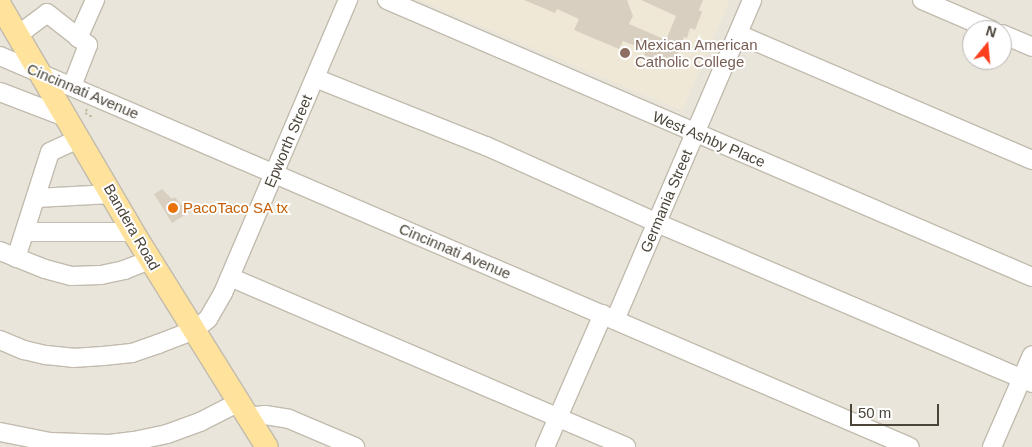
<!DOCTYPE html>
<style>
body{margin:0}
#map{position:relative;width:1032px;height:447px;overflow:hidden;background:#f6f3ec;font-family:Arial,sans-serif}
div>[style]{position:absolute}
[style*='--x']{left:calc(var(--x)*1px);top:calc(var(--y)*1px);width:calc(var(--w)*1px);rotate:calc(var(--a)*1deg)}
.residential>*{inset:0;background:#eae5da}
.education>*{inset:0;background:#efe8d6}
.building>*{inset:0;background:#d8cfc1}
.path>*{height:2px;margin-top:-1px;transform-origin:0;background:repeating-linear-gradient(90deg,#c4b79f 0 2.5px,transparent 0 5px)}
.roads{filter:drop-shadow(1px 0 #c2bbae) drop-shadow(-1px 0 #c2bbae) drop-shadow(0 1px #c2bbae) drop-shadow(0 -1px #c2bbae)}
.minor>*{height:18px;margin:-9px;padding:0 9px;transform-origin:9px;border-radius:9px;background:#fff}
.major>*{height:22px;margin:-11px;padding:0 11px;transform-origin:11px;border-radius:11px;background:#ffe39c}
.dots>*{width:14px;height:14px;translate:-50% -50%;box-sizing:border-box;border:2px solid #fff;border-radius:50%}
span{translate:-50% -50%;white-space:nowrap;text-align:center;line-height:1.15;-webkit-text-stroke:4px #fff;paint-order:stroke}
.education-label{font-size:15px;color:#785e54}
.left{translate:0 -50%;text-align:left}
.street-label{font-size:15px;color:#4b4439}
.food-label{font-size:15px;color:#c56008}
.north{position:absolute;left:962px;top:20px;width:50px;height:50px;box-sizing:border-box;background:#fff;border:1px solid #b7b4b0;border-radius:50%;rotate:17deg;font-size:14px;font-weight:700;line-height:20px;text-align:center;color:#4b4439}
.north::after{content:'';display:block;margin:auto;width:18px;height:22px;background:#fc3f1d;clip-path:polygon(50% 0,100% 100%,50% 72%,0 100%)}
.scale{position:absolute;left:850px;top:404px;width:89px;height:22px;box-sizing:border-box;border:2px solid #4b4439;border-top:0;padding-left:6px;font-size:15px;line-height:18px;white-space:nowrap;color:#4b4439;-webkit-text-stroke:4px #fff;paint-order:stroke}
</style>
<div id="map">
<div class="residential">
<i style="clip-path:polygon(evenodd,0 0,1032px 0,1032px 447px,0 447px,0 0,972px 30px,1002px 30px,1002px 60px,972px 60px,972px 30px)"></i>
</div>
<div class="education">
<i style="clip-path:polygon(420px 0,730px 0,682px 111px)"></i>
</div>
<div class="building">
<i style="clip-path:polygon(524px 0,627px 0,633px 16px,629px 24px,666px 40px,676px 16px,641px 0,703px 0,699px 10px,702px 12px,695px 30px,690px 28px,687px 38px,684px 37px,674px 62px,664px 59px,662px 62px,644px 55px,646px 50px,623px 41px,619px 49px,581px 33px,574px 30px,579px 19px,557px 9px,555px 13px)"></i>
<i style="clip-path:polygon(162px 189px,172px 199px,175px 197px,181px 205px,185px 203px,191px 211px,172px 223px,154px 194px)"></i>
</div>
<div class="path">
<i style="--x:87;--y:109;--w:4;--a:117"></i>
<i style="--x:85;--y:113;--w:10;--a:29"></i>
</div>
<div class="roads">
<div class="minor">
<i style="--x:387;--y:0;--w:702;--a:23.24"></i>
<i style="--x:922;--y:0;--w:76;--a:23.2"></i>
<i style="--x:738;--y:34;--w:320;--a:23.2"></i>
<i style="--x:1002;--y:34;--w:33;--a:23"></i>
<i style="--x:18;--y:35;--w:36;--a:-37"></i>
<i style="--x:47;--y:13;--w:52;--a:38"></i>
<i style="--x:88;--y:45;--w:44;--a:111.3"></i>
<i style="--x:78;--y:38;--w:42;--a:-65.9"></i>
<i style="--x:0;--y:56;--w:990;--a:23.25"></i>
<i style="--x:315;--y:78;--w:184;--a:21.7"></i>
<i style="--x:486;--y:146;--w:188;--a:24.2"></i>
<i style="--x:657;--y:223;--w:408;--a:23.1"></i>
<i style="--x:0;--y:92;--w:73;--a:20.9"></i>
<i style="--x:36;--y:198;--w:76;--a:-3"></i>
<i style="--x:25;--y:232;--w:108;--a:0"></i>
<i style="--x:0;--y:251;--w:48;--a:21.8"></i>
<i style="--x:45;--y:269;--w:27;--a:15"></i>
<i style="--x:71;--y:276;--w:30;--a:-2"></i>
<i style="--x:101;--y:275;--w:24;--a:-12"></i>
<i style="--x:124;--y:270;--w:28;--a:-21"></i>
<i style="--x:16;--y:258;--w:111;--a:-72.2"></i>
<i style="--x:50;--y:152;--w:33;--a:-25"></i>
<i style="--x:230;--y:277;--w:431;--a:23.2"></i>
<i style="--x:615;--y:320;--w:348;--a:-66.8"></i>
<i style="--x:0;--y:340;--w:26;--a:23"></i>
<i style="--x:24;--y:350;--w:23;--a:13"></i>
<i style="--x:46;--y:355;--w:27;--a:6"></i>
<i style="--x:73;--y:358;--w:30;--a:-4"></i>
<i style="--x:103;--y:356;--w:29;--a:-6"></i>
<i style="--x:132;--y:353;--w:28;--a:-19"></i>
<i style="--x:158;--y:344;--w:39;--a:-21"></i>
<i style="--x:194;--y:330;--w:18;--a:-38"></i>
<i style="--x:208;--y:319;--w:30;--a:-60"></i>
<i style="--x:223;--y:293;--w:319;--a:-66.9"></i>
<i style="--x:248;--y:417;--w:17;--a:-7"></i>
<i style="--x:265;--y:415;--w:24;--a:9"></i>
<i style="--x:289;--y:419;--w:72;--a:23"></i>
<i style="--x:0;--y:432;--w:51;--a:11.3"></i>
<i style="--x:50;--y:442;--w:59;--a:1.9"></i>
<i style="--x:109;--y:444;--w:25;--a:-7"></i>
<i style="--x:134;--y:441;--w:34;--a:-12"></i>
<i style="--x:167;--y:434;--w:35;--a:-20"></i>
<i style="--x:200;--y:422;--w:44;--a:-27.1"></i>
<i style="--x:545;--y:447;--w:145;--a:-66.4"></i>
<i style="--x:992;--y:447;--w:100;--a:-66.5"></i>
</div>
<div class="major">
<i style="--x:0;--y:5;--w:263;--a:59.6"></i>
<i style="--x:133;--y:232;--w:253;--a:58.1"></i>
</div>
</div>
<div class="dots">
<i style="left:625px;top:53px;background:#8d6e63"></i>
<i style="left:173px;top:208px;background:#e8710a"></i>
</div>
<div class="education-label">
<span class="left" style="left:635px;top:53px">Mexican American<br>Catholic College</span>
</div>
<div class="street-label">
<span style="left:83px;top:91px;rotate:23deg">Cincinnati Avenue</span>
<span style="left:709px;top:139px;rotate:23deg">West Ashby Place</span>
<span style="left:288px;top:141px;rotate:-67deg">Epworth Street</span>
<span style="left:666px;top:201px;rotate:-67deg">Germania Street</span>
<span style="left:132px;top:227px;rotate:60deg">Bandera Road</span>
<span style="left:455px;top:251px;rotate:23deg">Cincinnati Avenue</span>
</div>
<div class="food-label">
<span class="left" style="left:183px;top:208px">PacoTaco SA tx</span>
</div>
<div class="north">N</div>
<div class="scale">50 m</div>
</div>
